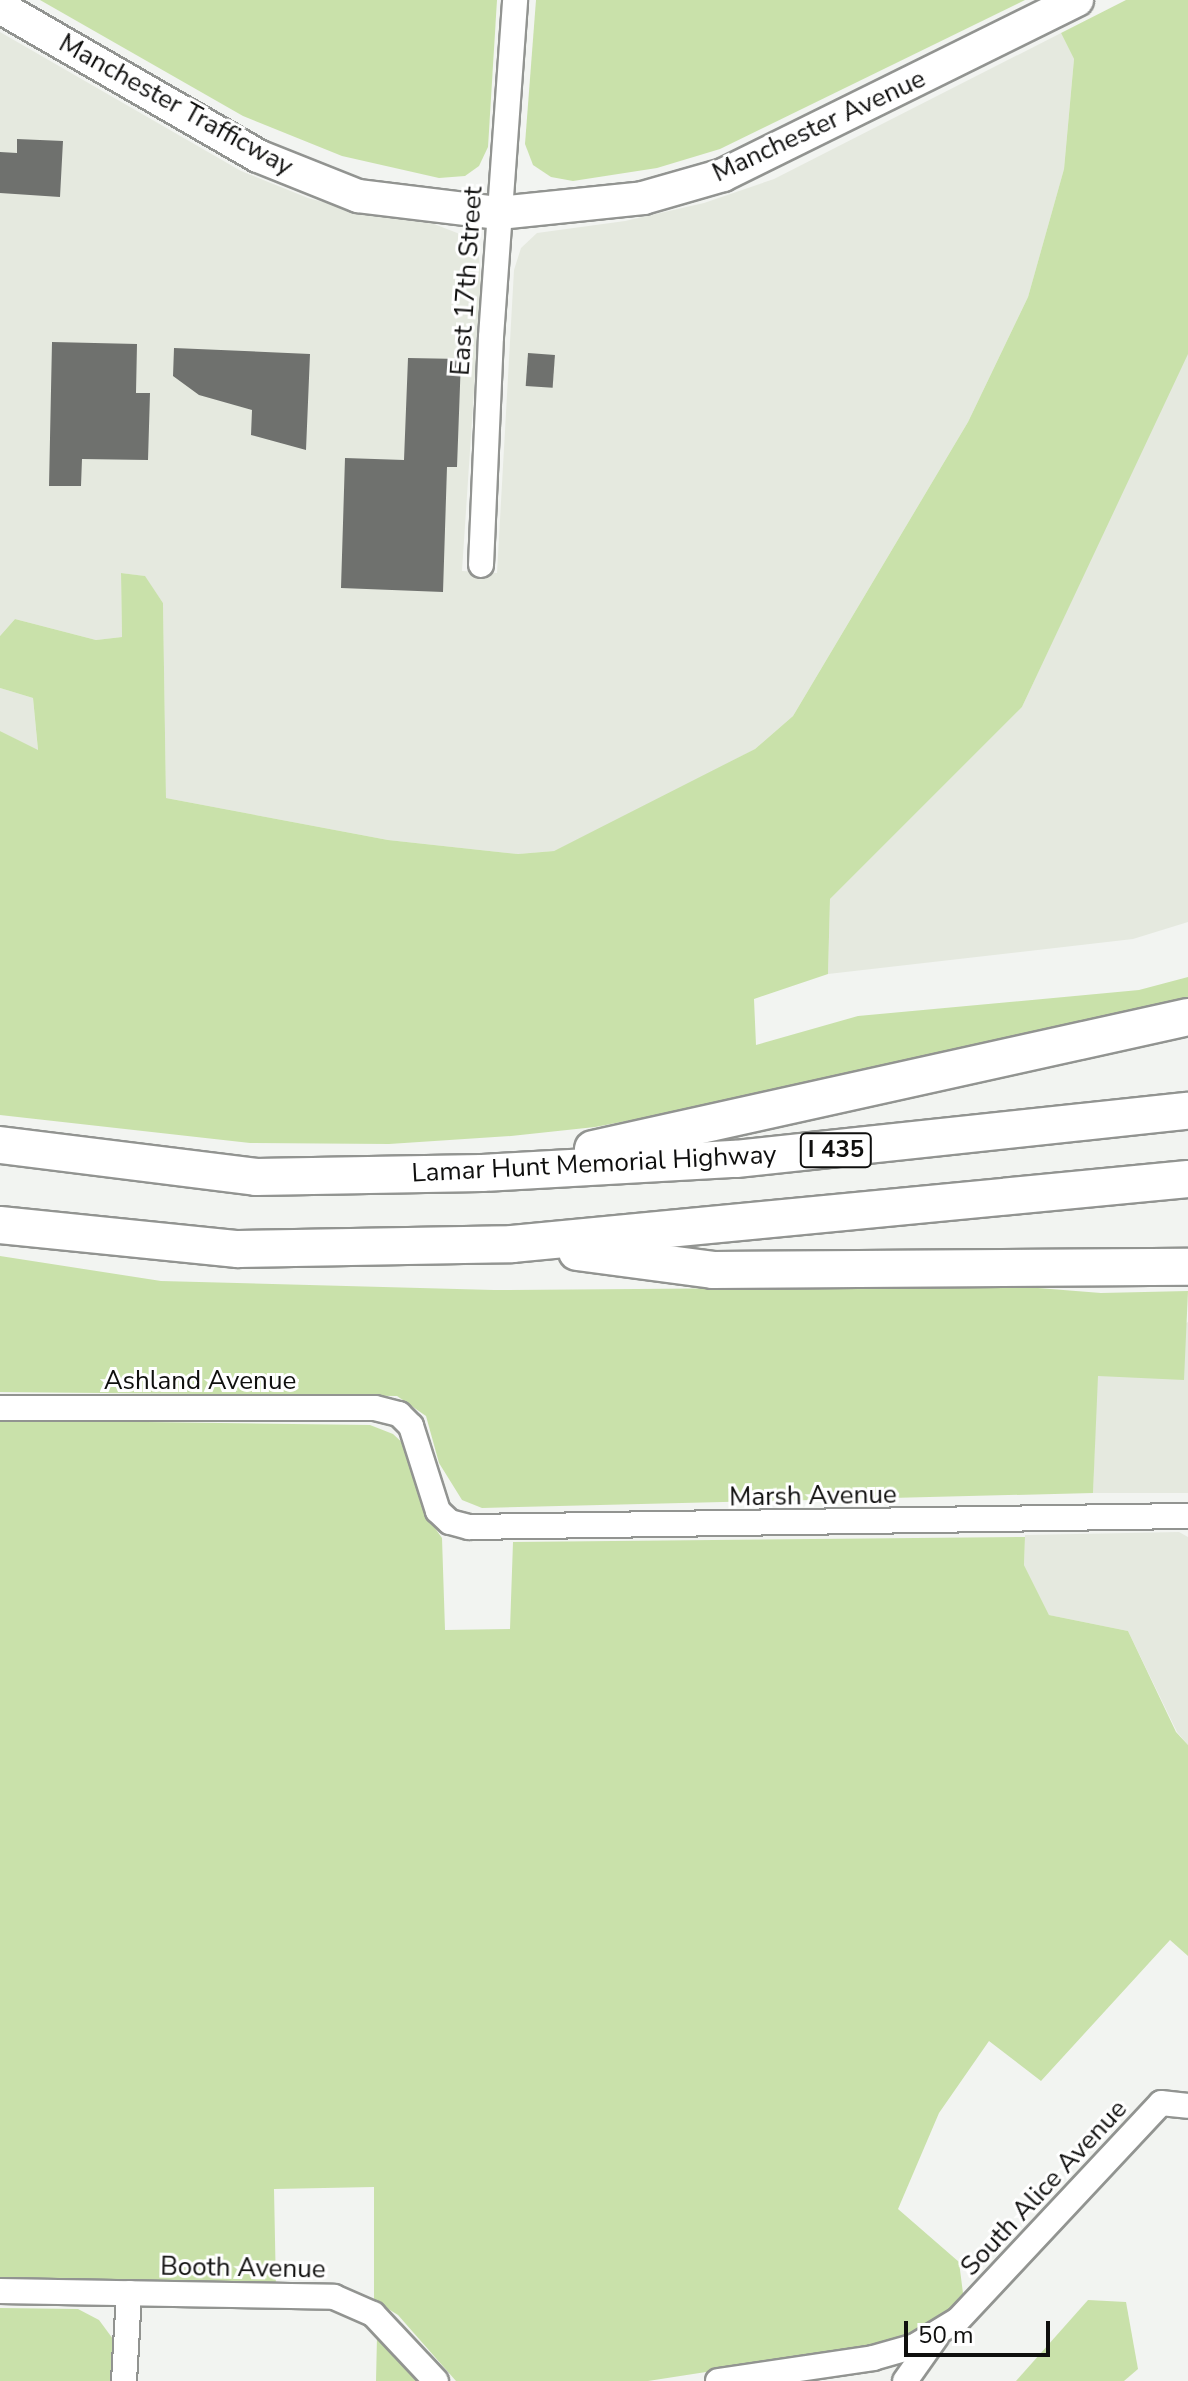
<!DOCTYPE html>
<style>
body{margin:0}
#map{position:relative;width:1188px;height:2381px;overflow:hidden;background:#f2f4f1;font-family:"Nunito Sans",sans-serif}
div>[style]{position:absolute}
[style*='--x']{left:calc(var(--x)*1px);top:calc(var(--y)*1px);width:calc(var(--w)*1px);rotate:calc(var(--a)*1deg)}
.built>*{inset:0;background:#e5e9df}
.green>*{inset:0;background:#c9e1aa}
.building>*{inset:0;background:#6f716e;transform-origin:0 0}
.roads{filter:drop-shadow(2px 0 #929491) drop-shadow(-2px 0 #929491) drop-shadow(0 2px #929491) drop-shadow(0 -2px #929491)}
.minor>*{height:24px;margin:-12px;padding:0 12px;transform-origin:12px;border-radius:12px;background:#fff}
.major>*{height:32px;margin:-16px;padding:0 16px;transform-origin:16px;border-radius:16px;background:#fff}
.highway>*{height:36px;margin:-18px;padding:0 18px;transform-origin:18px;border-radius:18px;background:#fff}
span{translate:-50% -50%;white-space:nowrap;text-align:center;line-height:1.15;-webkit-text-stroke:6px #fff;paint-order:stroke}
.shield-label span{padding:2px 6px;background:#fff;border:2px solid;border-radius:6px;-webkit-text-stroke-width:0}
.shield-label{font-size:24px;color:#0f0f0e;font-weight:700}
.street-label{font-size:26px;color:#0f0f0e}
.scale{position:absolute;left:904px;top:2321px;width:146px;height:36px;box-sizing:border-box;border:4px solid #0f0f0e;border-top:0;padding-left:10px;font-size:24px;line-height:28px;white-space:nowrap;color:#0f0f0e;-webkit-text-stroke:6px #fff;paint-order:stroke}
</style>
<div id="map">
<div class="built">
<i style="clip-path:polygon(0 32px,241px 171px,308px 198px,380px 217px,429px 222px,470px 238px,479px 256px,481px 285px,462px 571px,497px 573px,514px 270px,521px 248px,537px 233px,625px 221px,704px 203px,774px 179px,1061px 33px,1074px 59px,1064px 169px,1028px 297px,968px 422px,793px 716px,755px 749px,674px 792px,554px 851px,518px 854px,388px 840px,166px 798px,163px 603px,144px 576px,121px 573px,122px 637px,96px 640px,15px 619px,0 636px)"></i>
<i style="clip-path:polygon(1188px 350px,1188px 922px,1133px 939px,828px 974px,830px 899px,1022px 707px)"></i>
<i style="clip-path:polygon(0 688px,33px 698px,38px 751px,0 731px)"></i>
<i style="clip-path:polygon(1188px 1322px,1188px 1493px,1093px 1493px,1097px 1376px)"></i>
<i style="clip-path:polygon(1179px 1532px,1188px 1537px,1188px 1745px,1177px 1732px,1128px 1631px,1049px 1615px,1024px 1565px,1025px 1535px)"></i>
</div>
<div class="green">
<i style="clip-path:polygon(40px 0,497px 0,488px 147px,479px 166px,465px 176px,439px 178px,342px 156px,243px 116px)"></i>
<i style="clip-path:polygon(536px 0,1025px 0,720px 149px,657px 168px,573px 181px,551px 177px,533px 165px,525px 144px)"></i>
<i style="clip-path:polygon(1126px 0,1188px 0,1188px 354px,1022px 707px,830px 899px,828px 974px,754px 999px,756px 1045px,858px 1016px,1139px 990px,1188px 977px,1188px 999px,742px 1099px,595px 1127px,511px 1136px,389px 1144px,250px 1143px,0 1115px,0 731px,38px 750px,33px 698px,0 688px,0 636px,15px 619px,96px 640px,122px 637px,121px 573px,145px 576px,163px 603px,166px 798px,388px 840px,518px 854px,554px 851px,755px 749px,793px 716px,968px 422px,1028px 297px,1064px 169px,1074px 59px,1061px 33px)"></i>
<i style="clip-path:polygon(0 1256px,161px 1281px,494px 1290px,1013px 1286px,1101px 1293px,1188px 1291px,1184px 1380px,1098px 1376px,1093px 1493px,482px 1508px,462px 1500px,439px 1463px,426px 1416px,397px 1396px,0 1392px)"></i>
<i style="clip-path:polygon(0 1420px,370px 1425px,393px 1434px,407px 1447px,430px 1521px,442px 1538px,445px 1630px,510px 1629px,513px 1542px,1025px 1537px,1024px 1565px,1049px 1615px,1128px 1631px,1176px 1732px,1188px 1745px,1188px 1956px,1170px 1940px,1041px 2081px,989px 2041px,939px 2113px,898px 2209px,959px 2262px,964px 2301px,944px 2319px,905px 2338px,835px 2352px,648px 2381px,456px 2381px,398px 2315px,374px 2300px,374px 2187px,274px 2189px,276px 2289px,0 2280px)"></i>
<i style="clip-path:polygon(1088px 2300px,1126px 2302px,1138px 2369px,1124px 2381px,1016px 2381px)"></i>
<i style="clip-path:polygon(0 2308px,78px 2309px,99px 2320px,113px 2339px,111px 2381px,0 2381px)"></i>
<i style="clip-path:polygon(377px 2336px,397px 2358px,419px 2381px,376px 2381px)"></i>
</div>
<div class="building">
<i style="clip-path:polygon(17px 139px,63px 141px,60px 197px,0 193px,0 152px,17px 153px)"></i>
<i style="clip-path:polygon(52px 342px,137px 344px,136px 393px,150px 393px,148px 460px,82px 459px,81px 486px,49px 486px)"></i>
<i style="clip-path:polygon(174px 348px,310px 354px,306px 450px,251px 435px,252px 410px,199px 395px,173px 376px)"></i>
<i style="left:528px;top:353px;width:27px;height:33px;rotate:4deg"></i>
<i style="clip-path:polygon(408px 358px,461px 359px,457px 467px,447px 467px,443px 592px,341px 588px,345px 458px,404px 460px)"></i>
</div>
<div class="roads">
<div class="minor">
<i style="--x:481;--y:565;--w:228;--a:-87.5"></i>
<i style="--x:491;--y:337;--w:338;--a:-85.9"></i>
<i style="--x:0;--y:1408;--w:375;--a:0"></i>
<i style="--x:375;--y:1408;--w:25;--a:14"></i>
<i style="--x:399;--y:1414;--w:17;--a:45"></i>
<i style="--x:411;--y:1426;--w:89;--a:72.4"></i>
<i style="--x:438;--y:1511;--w:16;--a:43"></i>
<i style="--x:450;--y:1522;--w:20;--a:15"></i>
<i style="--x:469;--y:1527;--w:719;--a:-0.88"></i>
<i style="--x:0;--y:2291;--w:334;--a:1"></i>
<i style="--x:334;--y:2297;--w:43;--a:23.6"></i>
<i style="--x:373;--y:2314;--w:92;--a:46.8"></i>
<i style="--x:124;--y:2381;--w:88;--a:-86.7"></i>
<i style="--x:718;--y:2381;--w:157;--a:-8.4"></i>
<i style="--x:873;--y:2358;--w:44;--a:-15.9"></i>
<i style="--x:915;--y:2346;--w:50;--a:-31.2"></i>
<i style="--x:958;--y:2320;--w:297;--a:-46.9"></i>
<i style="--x:1161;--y:2103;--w:27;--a:6"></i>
<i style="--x:905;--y:2381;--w:54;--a:-54.8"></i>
</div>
<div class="major">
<i style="--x:0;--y:7;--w:298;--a:30"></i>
<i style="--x:258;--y:156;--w:108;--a:21.8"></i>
<i style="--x:358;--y:196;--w:142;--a:6.9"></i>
<i style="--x:499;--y:213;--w:145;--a:-5.9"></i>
<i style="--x:643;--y:198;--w:83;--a:-16"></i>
<i style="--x:723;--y:175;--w:395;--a:-26.3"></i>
</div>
<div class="highway">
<i style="--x:0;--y:1145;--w:258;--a:7.1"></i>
<i style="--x:256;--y:1177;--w:226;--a:-1"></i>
<i style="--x:482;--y:1173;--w:254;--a:-3.2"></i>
<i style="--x:736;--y:1159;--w:455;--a:-6.1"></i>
<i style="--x:593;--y:1149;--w:609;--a:-12.51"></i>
<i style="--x:0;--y:1225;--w:239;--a:5.8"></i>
<i style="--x:238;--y:1249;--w:274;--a:-1"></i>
<i style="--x:512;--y:1244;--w:679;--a:-5.49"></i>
<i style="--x:577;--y:1252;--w:137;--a:7.5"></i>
<i style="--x:713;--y:1270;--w:475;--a:-0.4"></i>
</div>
</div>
<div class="shield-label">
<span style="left:836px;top:1150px">I 435</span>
</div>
<div class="street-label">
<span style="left:176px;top:105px;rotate:29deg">Manchester Trafficway</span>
<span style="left:819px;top:126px;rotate:-25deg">Manchester Avenue</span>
<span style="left:467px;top:281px;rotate:-86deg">East 17th Street</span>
<span style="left:594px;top:1164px;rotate:-3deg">Lamar Hunt Memorial Highway</span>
<span style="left:200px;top:1381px">Ashland Avenue</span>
<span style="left:813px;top:1496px;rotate:-1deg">Marsh Avenue</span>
<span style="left:1044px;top:2188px;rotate:-47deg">South Alice Avenue</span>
<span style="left:243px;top:2268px;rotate:1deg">Booth Avenue</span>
</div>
<div class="scale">50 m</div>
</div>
